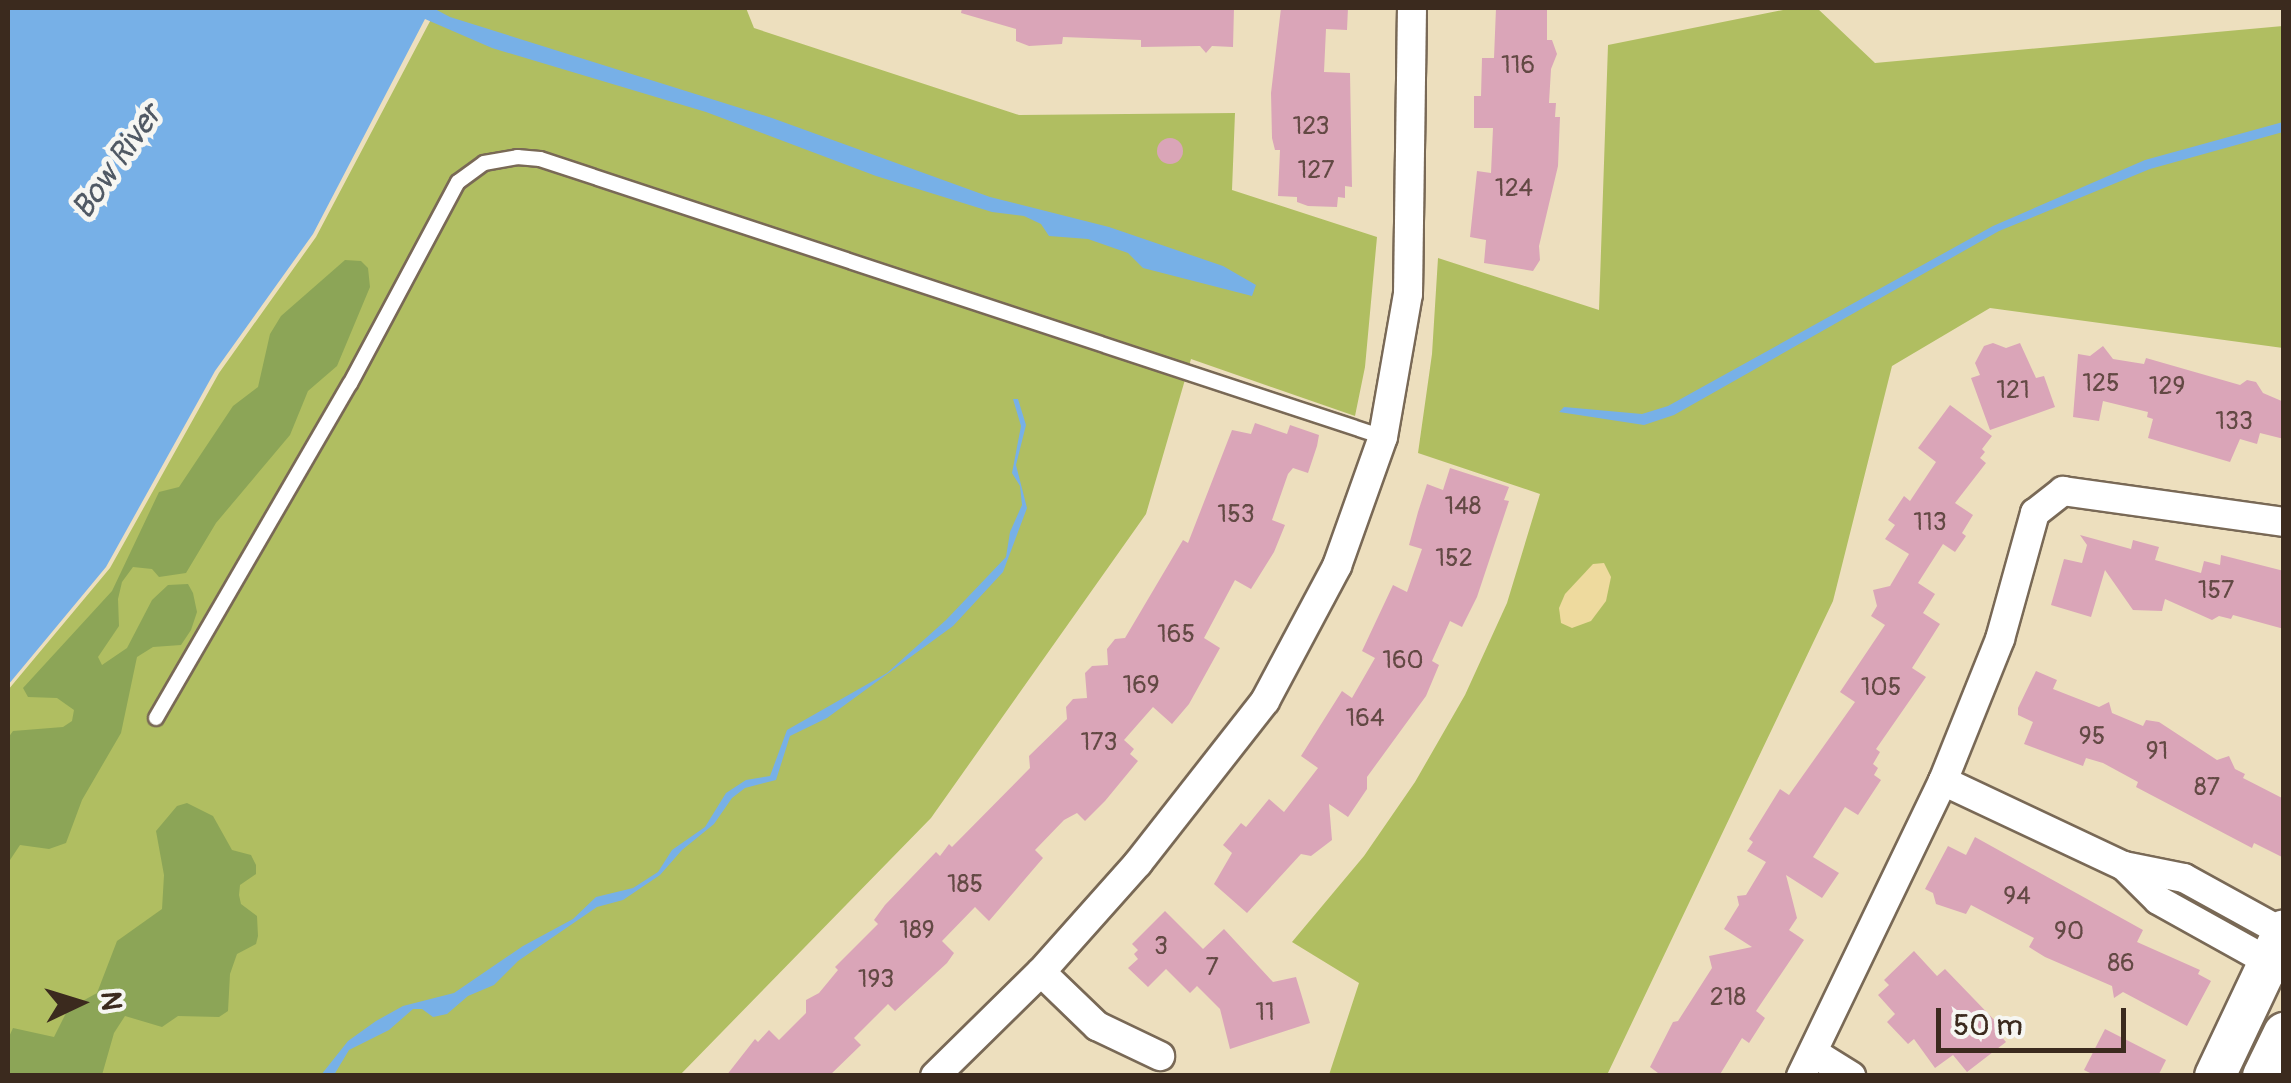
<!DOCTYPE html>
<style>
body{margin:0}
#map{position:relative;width:2291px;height:1083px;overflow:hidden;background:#eddfbe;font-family:Pangolin,sans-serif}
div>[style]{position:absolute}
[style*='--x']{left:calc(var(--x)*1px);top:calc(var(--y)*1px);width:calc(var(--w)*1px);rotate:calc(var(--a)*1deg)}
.green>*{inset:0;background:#b0be61}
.forest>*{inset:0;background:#8ca557}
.sand>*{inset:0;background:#eeda9e}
.water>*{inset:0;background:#77b0e7}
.building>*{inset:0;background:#daa5b8}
.round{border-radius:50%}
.roads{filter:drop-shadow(2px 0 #796956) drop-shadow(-2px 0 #796956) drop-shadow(0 2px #796956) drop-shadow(0 -2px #796956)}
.lane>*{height:14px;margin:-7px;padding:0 7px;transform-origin:7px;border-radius:7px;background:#fff}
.street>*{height:28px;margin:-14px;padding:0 14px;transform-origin:14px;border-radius:14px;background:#fff}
.secondary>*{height:40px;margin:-20px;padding:0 20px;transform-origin:20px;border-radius:20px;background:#fff}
span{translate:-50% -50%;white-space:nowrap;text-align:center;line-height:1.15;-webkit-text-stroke:10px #f6f6f2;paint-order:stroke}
.number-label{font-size:25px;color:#634944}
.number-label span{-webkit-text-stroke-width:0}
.water-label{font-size:32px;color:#505964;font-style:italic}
.frame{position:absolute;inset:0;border:10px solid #3b2a1e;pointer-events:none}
.north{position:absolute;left:30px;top:953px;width:100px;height:100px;-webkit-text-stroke:8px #f6f6f2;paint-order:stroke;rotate:86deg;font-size:28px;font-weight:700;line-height:40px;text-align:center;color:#3b2a1e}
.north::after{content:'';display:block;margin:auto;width:35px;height:45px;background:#3b2a1e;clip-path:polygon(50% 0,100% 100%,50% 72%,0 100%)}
.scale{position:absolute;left:1936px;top:1008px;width:190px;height:45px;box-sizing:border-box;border:5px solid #3b2a1e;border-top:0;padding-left:12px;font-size:30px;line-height:35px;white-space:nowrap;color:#3b2a1e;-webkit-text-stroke:8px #f6f6f2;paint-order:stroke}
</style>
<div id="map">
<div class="green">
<i style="clip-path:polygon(437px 8px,746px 8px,754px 28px,1019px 115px,1235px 113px,1232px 190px,1377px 237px,1365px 367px,1355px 416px,1191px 359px,1146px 514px,931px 818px,680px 1075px,8px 1076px,8px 690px,110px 568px,219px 373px,316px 237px)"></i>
<i style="clip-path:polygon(1793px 8px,1817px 8px,1875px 63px,2283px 26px,2283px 348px,1990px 308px,1892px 366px,1833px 601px,1607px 1075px,1329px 1075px,1359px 983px,1292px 942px,1364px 856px,1415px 782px,1465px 695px,1507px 603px,1540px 494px,1418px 453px,1432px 354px,1438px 258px,1599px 310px,1608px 45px)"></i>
</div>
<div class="forest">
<i style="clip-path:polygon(345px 260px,361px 261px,368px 268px,370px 287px,337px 366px,308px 391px,290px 435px,216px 523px,186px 573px,159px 577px,152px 569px,133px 567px,122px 582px,118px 599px,119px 626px,98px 657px,102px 665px,127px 648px,152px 600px,168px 585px,188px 584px,193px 593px,197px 612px,191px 630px,181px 645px,153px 647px,137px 657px,121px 733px,82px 800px,66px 843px,49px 849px,20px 845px,8px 863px,8px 738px,13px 731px,63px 727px,72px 721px,74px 710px,57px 698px,28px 697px,23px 688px,112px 591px,159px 492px,179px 487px,233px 406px,258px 387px,270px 334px,281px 316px)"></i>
<i style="clip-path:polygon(187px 803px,213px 816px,232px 850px,251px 855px,256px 865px,256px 874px,240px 885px,239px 895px,241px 904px,257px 916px,258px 936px,256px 944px,237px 954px,230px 974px,228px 1011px,219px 1017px,178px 1016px,162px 1027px,125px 1016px,114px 1033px,102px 1075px,8px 1075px,8px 1039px,13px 1028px,54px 1037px,68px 1009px,97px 993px,117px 941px,162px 909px,164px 875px,156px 831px,177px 806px)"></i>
</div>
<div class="sand">
<i style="clip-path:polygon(1604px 563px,1611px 577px,1606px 601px,1591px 621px,1572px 628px,1561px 623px,1559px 608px,1565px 594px,1593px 564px)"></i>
</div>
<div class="water">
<i style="clip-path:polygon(8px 8px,433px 8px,450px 17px,772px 118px,990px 197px,1109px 227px,1223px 266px,1256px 285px,1252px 296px,1143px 268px,1128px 253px,1088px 239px,1049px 236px,1041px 224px,1024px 216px,992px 212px,876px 176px,706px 112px,492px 48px,425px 19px,313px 234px,215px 371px,106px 567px,8px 685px)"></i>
<i style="clip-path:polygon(2283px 122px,2283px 132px,2150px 169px,1999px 231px,1674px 415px,1644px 425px,1559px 412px,1564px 407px,1642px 414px,1668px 406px,1993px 226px,2145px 160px)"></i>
<i style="clip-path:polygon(1013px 399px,1018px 399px,1026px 425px,1016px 465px,1027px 508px,1003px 572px,953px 626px,827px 718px,790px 736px,776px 780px,745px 788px,732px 798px,714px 824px,682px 850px,660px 875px,623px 900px,597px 907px,518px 961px,494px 985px,468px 996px,447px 1014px,433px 1017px,422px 1009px,413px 1009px,389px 1030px,349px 1050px,334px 1075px,321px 1075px,348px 1041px,376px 1021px,403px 1006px,454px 993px,523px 946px,573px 919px,596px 897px,633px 888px,658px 872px,672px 850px,705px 827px,726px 793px,746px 780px,770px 776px,787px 730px,887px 673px,946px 620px,1006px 557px,1010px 532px,1022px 505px,1020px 486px,1012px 473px,1021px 426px)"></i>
</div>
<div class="building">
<i style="clip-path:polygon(962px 8px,1234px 8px,1233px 47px,1212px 46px,1206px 53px,1200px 46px,1141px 47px,1141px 40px,1063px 37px,1062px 44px,1029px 46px,1016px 41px,1016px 29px,961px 13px)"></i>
<i style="clip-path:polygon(1281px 8px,1348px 8px,1347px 30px,1326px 29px,1324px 72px,1350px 73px,1352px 187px,1345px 186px,1345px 198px,1338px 197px,1337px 207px,1308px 206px,1297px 202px,1297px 197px,1278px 196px,1280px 150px,1275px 150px,1272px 138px,1271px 93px)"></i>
<i style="clip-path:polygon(1496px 8px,1547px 8px,1547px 40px,1552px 40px,1557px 54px,1551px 69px,1549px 103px,1556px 103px,1555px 117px,1560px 117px,1558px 166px,1539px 246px,1540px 260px,1533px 271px,1484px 263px,1486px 240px,1470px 237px,1477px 171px,1491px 173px,1493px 128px,1474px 128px,1474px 96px,1481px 96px,1482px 58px,1494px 58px)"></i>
<i class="round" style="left:1157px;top:138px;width:26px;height:26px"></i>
<i style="clip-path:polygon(1993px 343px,2006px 348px,2020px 343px,2036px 378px,2044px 376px,2055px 407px,1990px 430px,1971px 378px,1980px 375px,1975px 363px,1984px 346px)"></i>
<i style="clip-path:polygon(2103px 346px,2113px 359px,2144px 364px,2146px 358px,2240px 385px,2247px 380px,2256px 382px,2263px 393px,2284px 402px,2284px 439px,2260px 433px,2257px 444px,2240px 439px,2230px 462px,2148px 438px,2153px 419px,2147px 417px,2148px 412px,2103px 401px,2099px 421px,2073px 417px,2078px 354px,2090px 356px)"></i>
<i style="clip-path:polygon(1950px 405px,1992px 436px,1982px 449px,1985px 452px,1980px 458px,1986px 463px,1955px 503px,1973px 515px,1962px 533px,1966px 536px,1955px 552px,1943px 544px,1918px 583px,1935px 594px,1923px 613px,1940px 624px,1912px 668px,1926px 677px,1876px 749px,1880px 752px,1873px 764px,1878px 768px,1874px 775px,1881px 780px,1858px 815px,1845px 807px,1813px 857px,1839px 873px,1822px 898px,1786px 875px,1797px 918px,1789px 930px,1804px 940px,1756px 1011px,1765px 1018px,1749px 1043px,1742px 1038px,1719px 1076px,1662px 1076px,1650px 1067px,1673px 1022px,1678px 1021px,1712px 968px,1709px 956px,1752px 947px,1724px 929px,1739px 905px,1737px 896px,1746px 895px,1766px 862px,1747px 851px,1753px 842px,1749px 839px,1780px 789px,1789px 795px,1855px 702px,1840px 692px,1885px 625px,1871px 616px,1877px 606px,1873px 590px,1890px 586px,1909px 554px,1885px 539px,1895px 525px,1888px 520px,1904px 496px,1910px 501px,1936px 462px,1918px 448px)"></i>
<i style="clip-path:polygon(1255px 423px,1287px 434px,1290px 425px,1319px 435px,1317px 446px,1308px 473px,1293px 468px,1288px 474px,1272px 520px,1285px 525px,1274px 552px,1251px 589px,1235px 580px,1204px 638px,1220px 648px,1189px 704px,1172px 724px,1153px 707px,1124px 740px,1134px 749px,1130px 754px,1138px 761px,1105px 801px,1085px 821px,1077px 813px,1064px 820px,1035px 850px,1043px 858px,989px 921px,975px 907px,942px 941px,954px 953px,947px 963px,895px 1011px,888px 1004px,854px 1038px,861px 1045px,829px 1076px,726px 1076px,755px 1039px,758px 1042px,769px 1030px,779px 1040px,806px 1013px,806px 1000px,819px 993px,838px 970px,835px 967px,878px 924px,874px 920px,885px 905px,936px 852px,940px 856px,949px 844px,952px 847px,1030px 768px,1029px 756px,1067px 719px,1066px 707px,1073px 699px,1087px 698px,1085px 673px,1092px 666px,1108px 665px,1107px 649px,1115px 639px,1125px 638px,1183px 540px,1188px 543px,1232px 430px,1251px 434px)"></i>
<i style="clip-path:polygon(1450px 468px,1509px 487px,1504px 500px,1509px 501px,1477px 597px,1462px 627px,1450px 621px,1432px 661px,1439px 665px,1426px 696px,1367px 777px,1367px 789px,1348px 817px,1329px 804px,1332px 840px,1311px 856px,1301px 854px,1247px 913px,1214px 884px,1232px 853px,1223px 845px,1241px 823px,1246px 827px,1269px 799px,1284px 812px,1318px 768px,1301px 756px,1342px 691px,1352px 698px,1375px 658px,1362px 651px,1393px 585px,1407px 592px,1422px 549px,1409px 545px,1418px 512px,1427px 484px,1443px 490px)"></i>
<i style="clip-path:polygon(2080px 535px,2131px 549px,2133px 540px,2159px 547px,2155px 560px,2201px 573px,2204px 561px,2220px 565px,2221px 555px,2284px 571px,2284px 629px,2233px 615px,2231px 619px,2219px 616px,2212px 620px,2165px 599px,2162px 611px,2133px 610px,2105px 570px,2091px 617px,2051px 605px,2064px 559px,2082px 563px,2087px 545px)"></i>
<i style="clip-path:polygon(2036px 671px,2057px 680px,2053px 689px,2099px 707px,2109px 702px,2112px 713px,2143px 726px,2146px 720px,2159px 722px,2217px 760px,2229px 756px,2235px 769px,2245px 774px,2243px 778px,2284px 799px,2284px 858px,2254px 843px,2252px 848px,2136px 787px,2138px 782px,2103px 763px,2086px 758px,2083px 766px,2024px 744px,2033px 722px,2018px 715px,2018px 708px)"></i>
<i style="clip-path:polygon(1975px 837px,2143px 930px,2137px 942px,2200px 970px,2198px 974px,2211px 981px,2187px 1026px,2123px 992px,2114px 998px,2112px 986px,2045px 957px,2029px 947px,2034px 938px,1971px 905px,1966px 914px,1936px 904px,1933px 893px,1925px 889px,1948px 846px,1966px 855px)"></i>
<i style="clip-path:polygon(1165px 911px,1203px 949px,1224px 929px,1273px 982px,1296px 977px,1310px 1023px,1230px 1049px,1220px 1009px,1197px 986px,1190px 993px,1166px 969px,1148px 987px,1128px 968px,1138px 959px,1134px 954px,1138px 950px,1132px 944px)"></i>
<i style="clip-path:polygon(1914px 951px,1937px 976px,1945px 969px,2001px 1027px,1999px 1034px,2006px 1042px,1967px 1072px,1953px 1055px,1935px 1068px,1914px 1039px,1908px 1044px,1887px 1022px,1895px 1014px,1878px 995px,1889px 985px,1884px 980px)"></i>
<i style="clip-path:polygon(2105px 1029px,2166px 1060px,2158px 1076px,2096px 1076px,2084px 1070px)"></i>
</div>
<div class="roads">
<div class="lane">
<i style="--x:156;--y:718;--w:386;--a:-59.9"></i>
<i style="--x:350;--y:384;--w:229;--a:-61.9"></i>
<i style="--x:458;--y:182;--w:32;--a:-36"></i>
<i style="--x:484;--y:163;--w:34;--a:-10"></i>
<i style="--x:517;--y:157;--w:23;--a:5"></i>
<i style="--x:540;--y:159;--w:888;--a:18.25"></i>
</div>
<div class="street">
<i style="--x:1943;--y:781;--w:200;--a:25.2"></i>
<i style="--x:2124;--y:866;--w:61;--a:11.3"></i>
<i style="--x:2184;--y:878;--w:114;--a:28.8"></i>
<i style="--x:2124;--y:866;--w:48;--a:45"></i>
<i style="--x:2158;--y:900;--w:144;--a:29.1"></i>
<i style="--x:1041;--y:972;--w:78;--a:44"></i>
<i style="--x:1097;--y:1026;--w:70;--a:25.5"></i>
<i style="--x:1814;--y:1053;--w:44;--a:31.9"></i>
<i style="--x:935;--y:1076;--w:148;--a:-44.5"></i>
<i style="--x:1041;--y:972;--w:146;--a:-48.3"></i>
<i style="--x:1138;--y:863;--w:206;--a:-51.9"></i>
<i style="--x:1265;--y:701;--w:153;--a:-61.9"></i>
<i style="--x:1337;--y:566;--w:137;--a:-70.4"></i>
<i style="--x:1383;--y:437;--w:145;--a:-80.1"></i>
<i style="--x:1408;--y:294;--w:286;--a:-89.2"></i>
<i style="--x:1801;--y:1076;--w:327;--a:-64.3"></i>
<i style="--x:1943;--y:781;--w:153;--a:-68.1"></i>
<i style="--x:2000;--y:639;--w:131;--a:-74.5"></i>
<i style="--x:2035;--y:513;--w:36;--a:-38"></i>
<i style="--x:2063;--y:491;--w:223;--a:8"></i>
</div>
<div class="secondary">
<i style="--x:2215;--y:1076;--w:161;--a:-64.7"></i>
<i style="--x:2263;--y:1076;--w:48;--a:-64"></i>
</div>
</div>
<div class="number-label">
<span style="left:1518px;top:66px">116</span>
<span style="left:1311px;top:127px">123</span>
<span style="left:1316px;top:171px">127</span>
<span style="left:1514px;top:189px">124</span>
<span style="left:2101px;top:384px">125</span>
<span style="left:2167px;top:387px">129</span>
<span style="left:2013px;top:391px">121</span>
<span style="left:2234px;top:422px">133</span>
<span style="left:1463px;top:507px">148</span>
<span style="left:1236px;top:515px">153</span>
<span style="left:1930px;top:523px">113</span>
<span style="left:1454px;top:559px">152</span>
<span style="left:2216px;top:591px">157</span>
<span style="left:1176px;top:635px">165</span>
<span style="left:1403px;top:661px">160</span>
<span style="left:1141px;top:686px">169</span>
<span style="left:1881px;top:688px">105</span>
<span style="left:1365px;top:719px">164</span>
<span style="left:2092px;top:737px">95</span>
<span style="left:1099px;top:743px">173</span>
<span style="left:2157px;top:752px">91</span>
<span style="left:2207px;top:788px">87</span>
<span style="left:965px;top:885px">185</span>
<span style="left:2017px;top:897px">94</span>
<span style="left:917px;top:931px">189</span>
<span style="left:2069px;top:932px">90</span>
<span style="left:1161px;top:947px">3</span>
<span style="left:2121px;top:964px">86</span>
<span style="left:1212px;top:968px">7</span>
<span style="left:876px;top:980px">193</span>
<span style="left:1728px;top:998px">218</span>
<span style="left:1265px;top:1013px">11</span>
</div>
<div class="water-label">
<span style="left:117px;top:162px;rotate:-55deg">Bow River</span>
</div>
<div class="frame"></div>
<div class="north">N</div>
<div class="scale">50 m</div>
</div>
